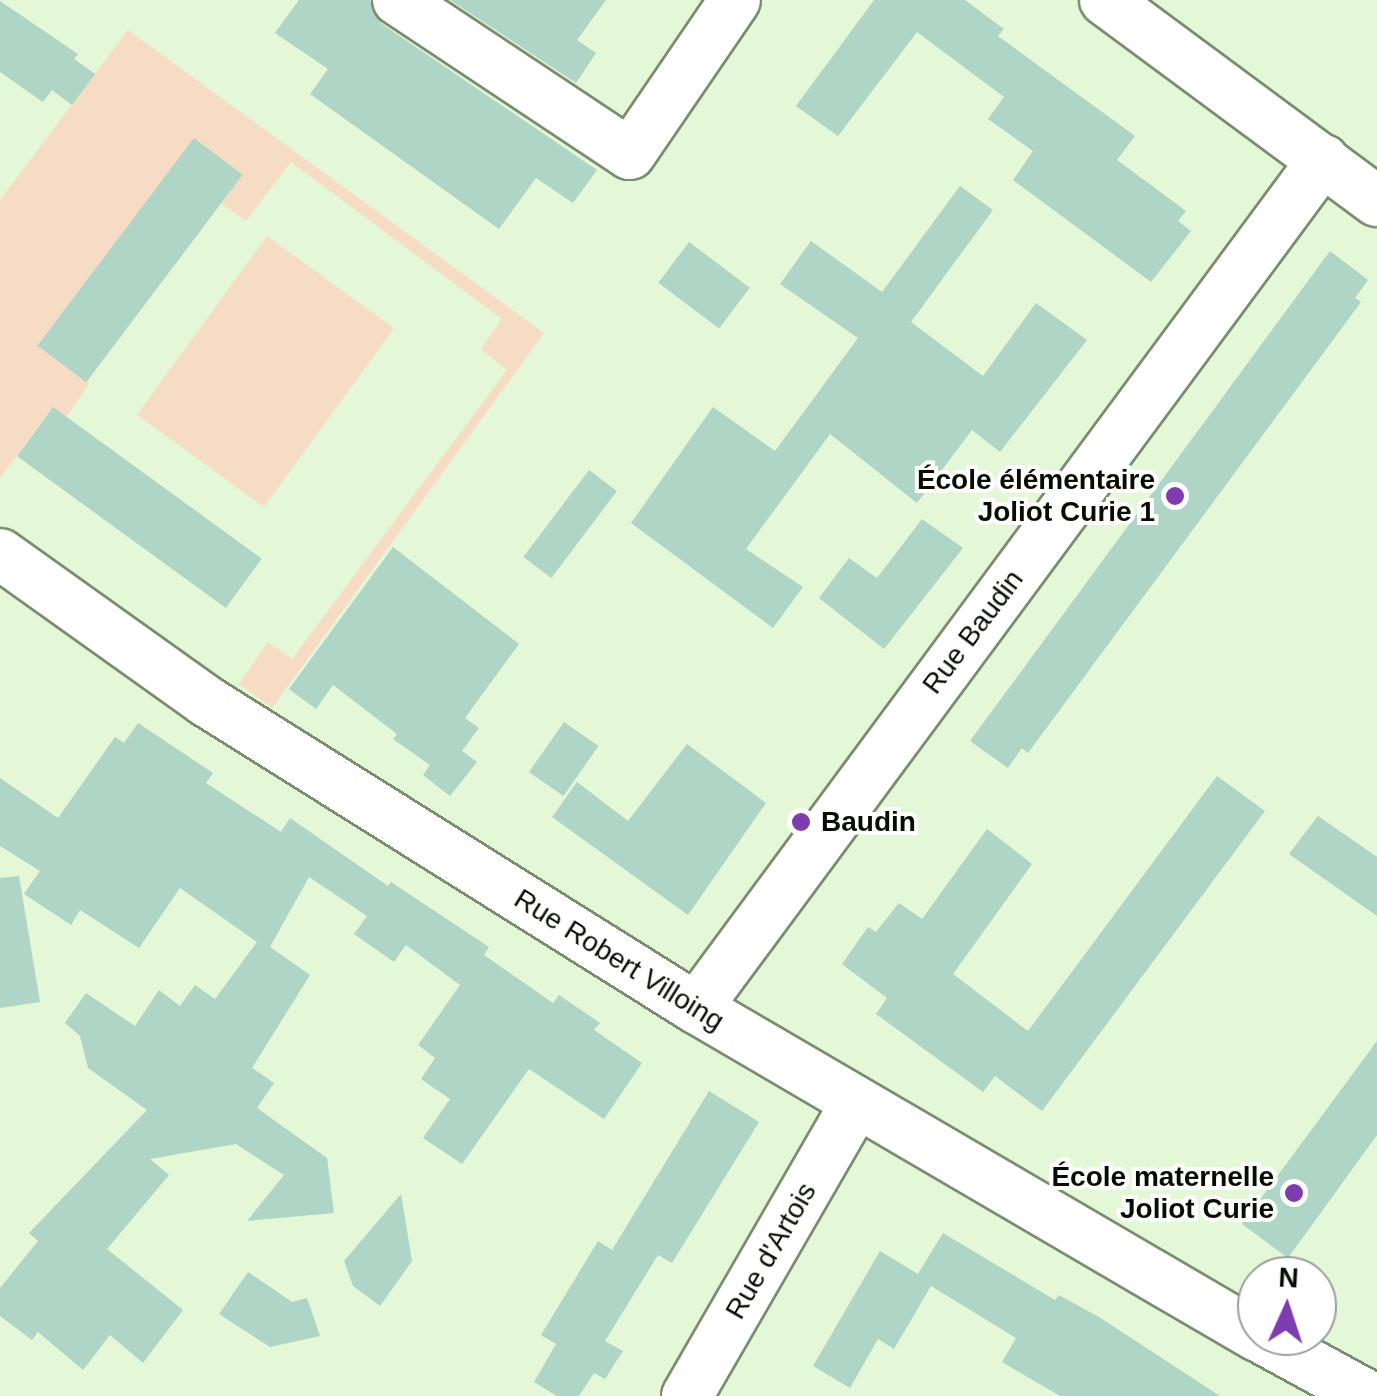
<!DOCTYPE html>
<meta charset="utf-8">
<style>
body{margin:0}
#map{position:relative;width:1377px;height:1396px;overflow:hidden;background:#e4f7d7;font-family:Helvetica,sans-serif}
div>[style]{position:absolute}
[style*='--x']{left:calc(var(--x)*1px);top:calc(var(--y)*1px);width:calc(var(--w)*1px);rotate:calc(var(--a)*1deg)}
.green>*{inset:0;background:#f7dcc5;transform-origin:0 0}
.building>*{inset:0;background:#aed5c5;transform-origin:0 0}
.roads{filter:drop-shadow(2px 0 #7b8c6f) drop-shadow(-2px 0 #7b8c6f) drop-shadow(0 2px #7b8c6f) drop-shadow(0 -2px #7b8c6f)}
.minor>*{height:50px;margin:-25px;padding:0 25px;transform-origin:25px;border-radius:25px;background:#fff}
.dots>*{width:28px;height:28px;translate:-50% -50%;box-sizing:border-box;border:5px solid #fff;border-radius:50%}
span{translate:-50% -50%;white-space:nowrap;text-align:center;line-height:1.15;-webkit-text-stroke:8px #fff;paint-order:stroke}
.poi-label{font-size:28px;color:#080d04;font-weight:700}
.right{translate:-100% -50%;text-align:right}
.left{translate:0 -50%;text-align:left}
.street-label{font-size:28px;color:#080d04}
.north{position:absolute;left:1237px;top:1256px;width:100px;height:100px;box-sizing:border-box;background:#fff;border:2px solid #9c9e9b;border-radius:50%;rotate:3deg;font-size:28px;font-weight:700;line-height:40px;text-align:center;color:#080d04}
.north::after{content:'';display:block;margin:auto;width:35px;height:45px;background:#7f3cb0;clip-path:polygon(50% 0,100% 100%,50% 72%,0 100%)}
</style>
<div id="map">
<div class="green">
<i style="clip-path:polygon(128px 30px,544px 333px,272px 708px,239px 684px,268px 642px,292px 659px,507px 370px,481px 349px,502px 319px,291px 162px,246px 221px,222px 204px,242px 174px,194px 139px,41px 348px,89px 384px,66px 417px,52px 408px,0 478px,0 200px)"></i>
<i style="left:267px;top:236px;width:157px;height:221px;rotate:36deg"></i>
</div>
<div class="building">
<i style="clip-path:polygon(299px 0,370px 0,382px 24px,597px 170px,573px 203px,536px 178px,499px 229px,310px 94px,328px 69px,275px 33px)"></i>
<i style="clip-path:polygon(450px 0,606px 0,577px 40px,596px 53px,576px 83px)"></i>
<i style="clip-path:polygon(874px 0,965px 0,1004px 29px,998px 36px,1135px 136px,1117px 160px,1186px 211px,1178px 221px,1191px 231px,1151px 282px,1013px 180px,1033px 151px,988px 119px,1004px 97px,917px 32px,838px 136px,796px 106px)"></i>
<i style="clip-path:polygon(0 1px,78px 54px,74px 59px,95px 74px,72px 105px,52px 90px,43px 102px,0 72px)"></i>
<i style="left:194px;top:138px;width:61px;height:260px;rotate:37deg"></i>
<i style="clip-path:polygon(960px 186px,993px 210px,911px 322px,983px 376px,1036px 303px,1087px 340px,1000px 452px,972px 430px,917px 503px,830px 434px,746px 549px,803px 587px,773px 628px,631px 523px,713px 407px,775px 451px,858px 338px,780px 284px,811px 241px,882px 292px)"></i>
<i style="left:689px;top:242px;width:76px;height:51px;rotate:37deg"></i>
<i style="clip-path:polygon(1330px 251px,1368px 280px,1355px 298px,1361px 302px,1028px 753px,1022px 748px,1008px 768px,970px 741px)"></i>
<i style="left:53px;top:407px;width:258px;height:61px;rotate:36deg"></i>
<i style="left:589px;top:470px;width:35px;height:109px;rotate:37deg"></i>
<i style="clip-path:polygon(922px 519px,963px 548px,884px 649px,819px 598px,849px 558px,877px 578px)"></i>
<i style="clip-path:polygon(393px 547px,519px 644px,465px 718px,479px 728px,462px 751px,477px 762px,450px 796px,423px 775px,430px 765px,393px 739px,397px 734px,333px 685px,316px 709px,289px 689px)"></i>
<i style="left:564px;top:722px;width:42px;height:61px;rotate:35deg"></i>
<i style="clip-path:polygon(138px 723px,213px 773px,206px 783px,281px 832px,290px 818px,388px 886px,391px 882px,489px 947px,484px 955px,553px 1003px,559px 995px,600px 1023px,594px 1030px,642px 1063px,604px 1119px,529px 1069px,462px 1164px,423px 1138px,450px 1099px,421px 1079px,435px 1058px,418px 1045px,460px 985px,406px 945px,394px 962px,354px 934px,367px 916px,309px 877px,270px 947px,310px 975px,252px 1068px,274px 1083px,257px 1108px,327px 1158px,334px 1213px,247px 1221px,284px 1175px,236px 1144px,150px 1159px,169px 1175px,107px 1249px,183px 1310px,143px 1363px,110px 1335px,83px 1370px,38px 1332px,32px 1340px,0 1316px,0 1288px,38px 1241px,29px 1233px,147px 1110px,88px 1068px,80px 1036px,65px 1023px,86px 993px,135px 1026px,159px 990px,180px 1006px,195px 985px,215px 999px,257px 942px,180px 888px,139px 948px,80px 910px,71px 925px,24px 894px,40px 871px,0 846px,0 778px,58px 818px,115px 737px,124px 743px)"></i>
<i style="clip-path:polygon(687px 744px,766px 803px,688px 915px,552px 817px,577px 782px,628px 821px)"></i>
<i style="clip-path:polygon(1217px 776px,1265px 811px,1042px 1111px,995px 1076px,983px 1092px,876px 1014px,887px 998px,842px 964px,868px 927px,876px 932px,899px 903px,922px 919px,987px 829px,1032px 864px,953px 974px,1028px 1031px)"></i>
<i style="clip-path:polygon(1318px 816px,1377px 857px,1377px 916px,1289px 854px)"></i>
<i style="clip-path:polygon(19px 876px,40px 1002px,0 1008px,0 878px)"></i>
<i style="clip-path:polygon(1377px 1041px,1377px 1135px,1288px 1258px,1242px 1224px)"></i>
<i style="clip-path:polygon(709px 1091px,759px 1122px,672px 1263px,658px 1255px,605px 1341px,623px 1351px,605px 1379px,594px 1373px,579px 1396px,557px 1396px,534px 1382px,556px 1344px,541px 1335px,598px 1241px,612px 1250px)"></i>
<i style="clip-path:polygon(401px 1194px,412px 1261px,380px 1306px,353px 1286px,344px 1261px)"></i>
<i style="clip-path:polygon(943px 1233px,1055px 1300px,1059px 1295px,1099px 1317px,1220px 1396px,1060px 1396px,1002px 1362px,1016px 1338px,931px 1286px,894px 1349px,878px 1339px,850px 1388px,813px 1366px,880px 1251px,918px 1274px)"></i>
<i style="clip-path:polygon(248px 1272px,292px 1302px,307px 1298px,320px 1336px,270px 1347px,219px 1314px)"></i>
</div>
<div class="roads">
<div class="minor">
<i style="--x:398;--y:0;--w:278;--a:33.6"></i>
<i style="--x:630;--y:154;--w:186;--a:-55.7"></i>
<i style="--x:1105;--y:0;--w:338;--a:36.5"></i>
<i style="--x:0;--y:554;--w:253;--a:35.5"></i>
<i style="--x:206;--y:701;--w:578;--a:32.07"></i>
<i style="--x:696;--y:1008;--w:650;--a:30.31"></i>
<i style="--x:696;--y:1008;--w:1055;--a:-53.52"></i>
<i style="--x:1258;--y:1336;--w:125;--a:28.6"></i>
<i style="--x:687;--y:1396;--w:336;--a:-60"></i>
</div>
</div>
<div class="dots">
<i style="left:1175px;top:496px;background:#7f3cb0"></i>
<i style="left:801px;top:822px;background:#7f3cb0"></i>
<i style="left:1294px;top:1193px;background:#7f3cb0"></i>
</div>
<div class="poi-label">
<span class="right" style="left:1155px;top:496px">École élémentaire<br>Joliot Curie 1</span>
<span class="left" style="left:821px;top:822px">Baudin</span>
<span class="right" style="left:1274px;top:1193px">École maternelle<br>Joliot Curie</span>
</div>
<div class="street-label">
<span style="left:973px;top:632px;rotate:-53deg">Rue Baudin</span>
<span style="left:619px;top:960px;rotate:32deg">Rue Robert Villoing</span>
<span style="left:771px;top:1251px;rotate:-60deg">Rue d'Artois</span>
</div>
<div class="north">N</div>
</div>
